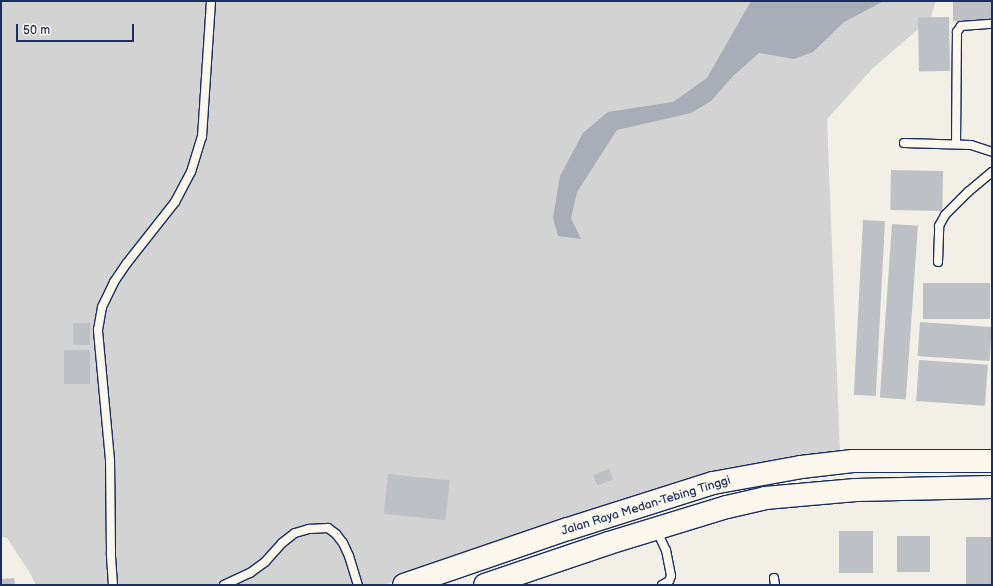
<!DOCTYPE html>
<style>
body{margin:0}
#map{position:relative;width:993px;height:586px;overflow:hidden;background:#f2efe6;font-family:"Balsamiq Sans",sans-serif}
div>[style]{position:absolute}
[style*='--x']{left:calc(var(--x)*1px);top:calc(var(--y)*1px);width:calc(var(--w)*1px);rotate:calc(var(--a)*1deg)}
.green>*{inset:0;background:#d2d3d2}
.water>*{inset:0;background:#a9adb7}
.building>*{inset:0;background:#bdc0c4;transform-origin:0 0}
.roads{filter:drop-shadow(1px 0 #1b2f5e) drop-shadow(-1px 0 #1b2f5e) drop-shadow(0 1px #1b2f5e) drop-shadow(0 -1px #1b2f5e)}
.lane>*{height:8px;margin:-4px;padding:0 4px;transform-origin:4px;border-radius:4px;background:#fbf7ec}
.highway>*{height:22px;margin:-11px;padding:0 11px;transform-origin:11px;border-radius:11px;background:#fbf7ec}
span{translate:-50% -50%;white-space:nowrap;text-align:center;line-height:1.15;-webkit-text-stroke:3px #fbf7ec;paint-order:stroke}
.street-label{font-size:12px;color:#1b2f5e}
.frame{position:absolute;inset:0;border:2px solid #1b2f5e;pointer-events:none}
.scale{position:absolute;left:16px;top:24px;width:118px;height:18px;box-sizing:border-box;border:2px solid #1b2f5e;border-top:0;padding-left:5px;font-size:12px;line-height:14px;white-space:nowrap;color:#1b2f5e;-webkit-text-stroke:3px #fbf7ec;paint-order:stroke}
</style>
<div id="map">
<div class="green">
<i style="clip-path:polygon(1px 1px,936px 1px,930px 19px,873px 68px,827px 119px,840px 453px,421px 572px,383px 585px,36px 585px,30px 573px,7px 538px,1px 536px)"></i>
</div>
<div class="water">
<i style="clip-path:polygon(751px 1px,884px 1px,844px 22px,813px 52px,794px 59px,759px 53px,733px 76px,711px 101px,691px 113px,617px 130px,577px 192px,571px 218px,581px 239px,558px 236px,553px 218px,560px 176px,583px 133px,608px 112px,673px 102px,707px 78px)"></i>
</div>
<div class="building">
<i style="left:953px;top:1px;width:39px;height:20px"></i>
<i style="left:949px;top:17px;width:54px;height:31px;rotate:89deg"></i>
<i style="left:891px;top:170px;width:52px;height:40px;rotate:1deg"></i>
<i style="left:863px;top:220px;width:22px;height:175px;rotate:3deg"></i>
<i style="left:892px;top:224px;width:26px;height:174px;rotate:4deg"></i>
<i style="left:923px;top:283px;width:67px;height:36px"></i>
<i style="left:920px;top:322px;width:72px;height:34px;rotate:4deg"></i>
<i style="left:73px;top:323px;width:17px;height:22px"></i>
<i style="left:64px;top:350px;width:26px;height:34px"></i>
<i style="left:919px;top:360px;width:69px;height:41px;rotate:4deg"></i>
<i style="left:609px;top:469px;width:11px;height:17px;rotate:68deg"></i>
<i style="left:388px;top:474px;width:62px;height:40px;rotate:6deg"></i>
<i style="left:839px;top:531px;width:34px;height:42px"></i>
<i style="left:897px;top:536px;width:33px;height:36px"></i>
<i style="left:992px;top:537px;width:48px;height:26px;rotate:90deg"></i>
<i style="clip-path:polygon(14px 578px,15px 585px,1px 585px,1px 579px)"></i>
</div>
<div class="roads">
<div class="lane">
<i style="--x:904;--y:143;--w:67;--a:1.7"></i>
<i style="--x:971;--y:145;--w:22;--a:18"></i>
<i style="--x:956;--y:144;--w:112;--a:-89.5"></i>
<i style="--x:957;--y:32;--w:7;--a:-56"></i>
<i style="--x:961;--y:26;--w:31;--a:-4"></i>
<i style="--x:938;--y:262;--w:36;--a:-88"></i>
<i style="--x:939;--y:226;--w:13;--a:-61"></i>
<i style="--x:945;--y:215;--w:33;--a:-45"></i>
<i style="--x:968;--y:192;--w:31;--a:-40"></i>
<i style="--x:656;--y:529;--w:23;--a:65"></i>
<i style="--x:666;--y:550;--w:26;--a:79"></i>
<i style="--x:671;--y:576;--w:5;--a:112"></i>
<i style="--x:669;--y:581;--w:8;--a:150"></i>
<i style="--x:774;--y:578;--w:7;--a:82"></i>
<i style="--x:113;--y:585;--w:32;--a:-94"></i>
<i style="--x:111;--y:553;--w:93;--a:-90.6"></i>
<i style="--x:110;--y:460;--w:131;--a:-95.3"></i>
<i style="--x:98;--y:330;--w:23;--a:-80"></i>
<i style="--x:102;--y:307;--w:28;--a:-64"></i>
<i style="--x:114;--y:282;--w:23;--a:-56"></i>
<i style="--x:127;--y:263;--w:78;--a:-51.8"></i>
<i style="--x:175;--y:202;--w:34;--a:-62"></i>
<i style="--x:191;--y:172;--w:37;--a:-73"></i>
<i style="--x:202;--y:137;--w:136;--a:-86.2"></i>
<i style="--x:224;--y:585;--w:29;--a:-25"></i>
<i style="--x:250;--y:573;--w:19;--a:-36"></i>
<i style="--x:265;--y:562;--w:25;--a:-48"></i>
<i style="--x:282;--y:543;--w:16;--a:-38"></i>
<i style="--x:295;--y:533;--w:15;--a:-16"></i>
<i style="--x:309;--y:529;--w:19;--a:-3"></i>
<i style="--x:328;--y:528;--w:10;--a:37"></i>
<i style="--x:336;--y:534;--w:11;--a:52"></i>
<i style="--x:343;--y:543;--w:14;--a:65"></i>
<i style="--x:349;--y:556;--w:30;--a:73"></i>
</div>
<div class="highway">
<i style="--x:404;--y:585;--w:173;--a:-18.9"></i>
<i style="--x:568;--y:529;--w:152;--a:-17.6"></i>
<i style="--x:713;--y:483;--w:89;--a:-10.3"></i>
<i style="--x:801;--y:467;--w:52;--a:-6.6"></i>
<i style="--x:853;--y:461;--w:139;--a:0"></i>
<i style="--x:485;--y:585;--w:131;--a:-18.7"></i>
<i style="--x:609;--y:543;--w:123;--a:-17"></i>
<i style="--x:727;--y:507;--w:39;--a:-13"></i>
<i style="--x:765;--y:498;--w:91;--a:-5"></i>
<i style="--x:856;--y:490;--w:136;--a:-1.3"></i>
</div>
</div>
<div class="street-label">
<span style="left:646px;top:506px;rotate:-17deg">Jalan Raya Medan-Tebing Tinggi</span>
</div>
<div class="frame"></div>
<div class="scale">50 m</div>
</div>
